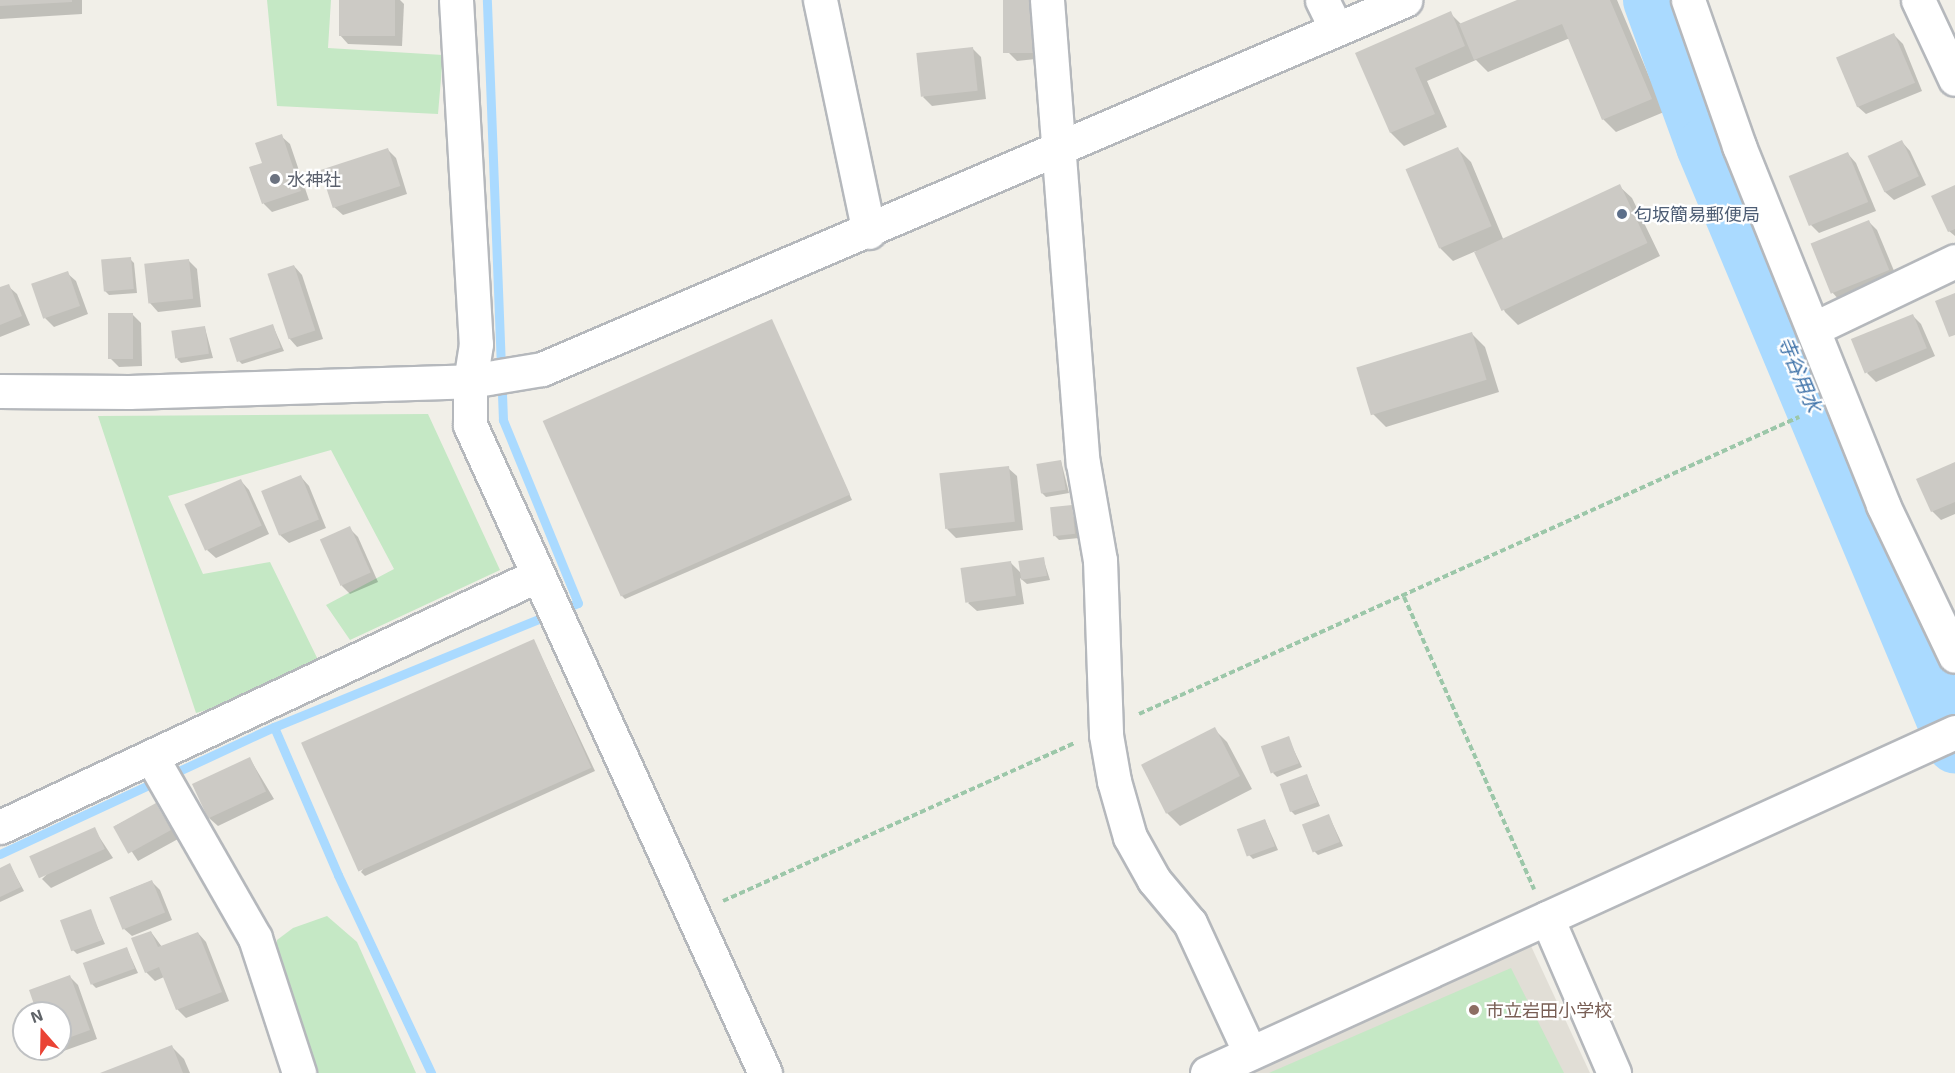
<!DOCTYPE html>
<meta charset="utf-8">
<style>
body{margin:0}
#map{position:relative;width:1955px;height:1073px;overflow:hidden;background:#f1efe8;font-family:"Exo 2","Noto Sans JP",sans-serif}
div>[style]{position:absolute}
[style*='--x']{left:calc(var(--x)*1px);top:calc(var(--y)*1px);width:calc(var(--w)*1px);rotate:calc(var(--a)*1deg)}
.education>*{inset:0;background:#e1ded6}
.green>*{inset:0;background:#c5e8c5}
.shadow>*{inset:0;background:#0003}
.stream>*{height:9px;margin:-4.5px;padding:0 4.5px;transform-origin:4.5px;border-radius:4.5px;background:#aadaff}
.river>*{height:57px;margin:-28.5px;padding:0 28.5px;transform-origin:28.5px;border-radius:28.5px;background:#aadaff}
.building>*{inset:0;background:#cccac5;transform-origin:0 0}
.path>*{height:4px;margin-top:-2px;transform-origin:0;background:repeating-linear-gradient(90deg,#9cc7a9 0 6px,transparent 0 9px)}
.roads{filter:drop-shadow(2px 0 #b5b8bc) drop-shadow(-2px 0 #b5b8bc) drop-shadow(0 2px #b5b8bc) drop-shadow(0 -2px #b5b8bc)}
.street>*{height:33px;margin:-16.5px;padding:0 16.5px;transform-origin:16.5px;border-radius:16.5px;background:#fff}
.secondary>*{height:33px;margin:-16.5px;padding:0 16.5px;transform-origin:16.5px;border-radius:16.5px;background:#fff}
.dots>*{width:16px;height:16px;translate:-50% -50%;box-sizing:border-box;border:3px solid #fff;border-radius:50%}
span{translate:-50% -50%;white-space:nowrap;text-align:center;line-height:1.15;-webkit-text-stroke:4.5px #fff;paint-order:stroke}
.worship-label{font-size:18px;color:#5b616d}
.left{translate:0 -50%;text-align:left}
.service-label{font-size:18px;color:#4e5e75}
.education-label{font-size:18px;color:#785e54}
.water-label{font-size:20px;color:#4174aa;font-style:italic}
.north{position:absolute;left:12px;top:1001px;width:60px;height:60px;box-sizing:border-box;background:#fff;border:2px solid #bfc1c3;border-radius:50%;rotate:340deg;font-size:16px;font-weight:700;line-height:24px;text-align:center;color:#5f6368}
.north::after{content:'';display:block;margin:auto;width:21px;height:27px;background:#ea4335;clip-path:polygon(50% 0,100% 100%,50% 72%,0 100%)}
</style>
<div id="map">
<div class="education">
<i style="clip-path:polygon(1531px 946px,1590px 1073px,1244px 1073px)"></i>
</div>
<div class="green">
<i style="clip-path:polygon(267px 0,331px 0,328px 48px,443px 55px,438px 114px,277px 106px)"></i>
<i style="clip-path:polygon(428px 414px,500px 570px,350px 640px,326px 605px,394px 569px,331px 450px,168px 496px,203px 574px,270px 562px,326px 676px,196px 713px,98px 416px)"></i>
<i style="clip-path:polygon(327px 916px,357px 942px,416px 1073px,311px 1073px,276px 972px,277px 940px,293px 928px)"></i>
<i style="clip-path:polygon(1511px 968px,1564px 1073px,1269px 1073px)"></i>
</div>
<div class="shadow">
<i style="clip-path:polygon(0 0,82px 0,82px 14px,0 19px)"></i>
<i style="clip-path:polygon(341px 0,400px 0,404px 4px,402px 46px,348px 44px,340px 35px)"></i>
<i style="clip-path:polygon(1004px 0,1045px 58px,1017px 61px,1008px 52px)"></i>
<i style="clip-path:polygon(1521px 0,1617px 0,1664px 112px,1616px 132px,1603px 119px,1570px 38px,1488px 72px,1476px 60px,1427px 81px,1447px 127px,1404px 146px,1391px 133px,1357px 54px,1450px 13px,1462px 25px)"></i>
<i style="clip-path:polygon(1894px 35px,1903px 44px,1922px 91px,1866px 114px,1857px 106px)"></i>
<i style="clip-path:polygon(972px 48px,981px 57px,986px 99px,932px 106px,923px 97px)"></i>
<i style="clip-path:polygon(281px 136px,290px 144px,309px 200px,272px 212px,264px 204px,251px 168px,264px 164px)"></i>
<i style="clip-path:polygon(1902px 142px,1910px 151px,1926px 185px,1894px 200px,1885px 192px,1869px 157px)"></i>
<i style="clip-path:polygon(1458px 149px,1471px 162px,1504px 241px,1619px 186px,1632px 198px,1660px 256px,1518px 325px,1505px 312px,1476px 251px,1453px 261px,1440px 248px)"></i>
<i style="clip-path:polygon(388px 150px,396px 158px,407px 194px,343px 215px,334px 207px)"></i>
<i style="clip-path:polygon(1848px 154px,1856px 163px,1876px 211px,1819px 233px,1811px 225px)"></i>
<i style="clip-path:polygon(1955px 187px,1955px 236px,1949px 231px)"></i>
<i style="clip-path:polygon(1869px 222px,1877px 230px,1897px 278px,1840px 301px,1832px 292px)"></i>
<i style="clip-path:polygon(130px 259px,134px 263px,137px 293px,109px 295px,105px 291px)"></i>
<i style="clip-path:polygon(189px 261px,197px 269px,201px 307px,158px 312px,150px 303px)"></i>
<i style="clip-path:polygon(294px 266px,302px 275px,323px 339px,297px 347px,289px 338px)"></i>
<i style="clip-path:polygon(67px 273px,76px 281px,88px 314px,54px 327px,45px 318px)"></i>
<i style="clip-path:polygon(8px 286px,17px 294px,30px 325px,0 337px,0 289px)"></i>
<i style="clip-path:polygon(133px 315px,141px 323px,142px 366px,119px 367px,110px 358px)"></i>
<i style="clip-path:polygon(1912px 315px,1921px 324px,1935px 356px,1876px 382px,1867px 373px)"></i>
<i style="clip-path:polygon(771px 320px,852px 500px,625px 599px,621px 595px)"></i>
<i style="clip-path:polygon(273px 326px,284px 351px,242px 364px,238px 360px)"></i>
<i style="clip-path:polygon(205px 328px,213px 358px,181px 363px,177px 359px)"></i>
<i style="clip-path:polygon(1472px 334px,1485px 347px,1499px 392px,1386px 427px,1373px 414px)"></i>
<i style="clip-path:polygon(1061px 461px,1069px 493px,1046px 497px,1042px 493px)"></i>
<i style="clip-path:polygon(1955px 464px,1955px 514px,1941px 520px,1932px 511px)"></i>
<i style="clip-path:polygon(1008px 468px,1017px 476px,1023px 530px,956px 538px,947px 529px)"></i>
<i style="clip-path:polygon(301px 477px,309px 486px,326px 528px,289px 543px,280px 535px,263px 492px)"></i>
<i style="clip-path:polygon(241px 481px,249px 490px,269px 534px,216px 558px,207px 550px)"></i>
<i style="clip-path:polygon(1071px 506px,1079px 538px,1059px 540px,1055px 536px)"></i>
<i style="clip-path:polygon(349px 528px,358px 537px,378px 582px,350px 594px,342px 586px)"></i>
<i style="clip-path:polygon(1043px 558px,1050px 580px,1027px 584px,1020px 578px,1024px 604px,977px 611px,968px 603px,1011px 563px,1021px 573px)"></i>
<i style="clip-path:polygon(534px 641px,595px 771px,365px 876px,361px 872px)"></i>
<i style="clip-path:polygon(1214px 729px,1227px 742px,1252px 789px,1180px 826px,1167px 813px,1143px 765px)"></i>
<i style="clip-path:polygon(1288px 738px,1302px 767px,1277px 777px,1273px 773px)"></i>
<i style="clip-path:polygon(250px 759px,274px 799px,218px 826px,209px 818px)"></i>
<i style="clip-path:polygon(1307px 776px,1320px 806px,1295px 815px,1291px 811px)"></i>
<i style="clip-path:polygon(156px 805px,178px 839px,138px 861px,115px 826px)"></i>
<i style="clip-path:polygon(1329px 816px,1343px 846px,1318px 855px,1314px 851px)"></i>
<i style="clip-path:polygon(1265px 820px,1278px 850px,1253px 859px,1249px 855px)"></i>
<i style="clip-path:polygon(94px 829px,113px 858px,51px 888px,42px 879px)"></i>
<i style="clip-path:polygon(10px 865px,24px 891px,0 902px,0 870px)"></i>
<i style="clip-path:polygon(151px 881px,160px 890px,172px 920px,132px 936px,123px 928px,111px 897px)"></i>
<i style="clip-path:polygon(90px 911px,105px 944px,77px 954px,73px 950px)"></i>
<i style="clip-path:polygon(151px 932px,162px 947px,198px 933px,206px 942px,229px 1001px,186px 1018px,177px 1009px,164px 977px,155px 981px,146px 972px)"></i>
<i style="clip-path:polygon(127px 949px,138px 973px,96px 988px,92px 984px)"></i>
<i style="clip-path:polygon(70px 977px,78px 985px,97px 1039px,58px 1053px,55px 1049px,60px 1049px,60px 1013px,39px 1013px)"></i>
<i style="clip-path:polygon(172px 1047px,184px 1059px,190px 1073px,104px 1073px)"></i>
</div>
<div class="stream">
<i style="--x:274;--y:727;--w:161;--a:66.6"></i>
<i style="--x:338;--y:875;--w:219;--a:64.8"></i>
<i style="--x:0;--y:854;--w:302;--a:-24.9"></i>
<i style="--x:274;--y:727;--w:328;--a:-22.2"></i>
<i style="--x:578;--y:603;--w:198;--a:-112.3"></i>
<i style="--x:503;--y:420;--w:420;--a:-92.2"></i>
</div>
<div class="river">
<i style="--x:1651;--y:0;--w:155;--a:70"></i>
<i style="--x:1704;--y:146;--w:649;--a:67.26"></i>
</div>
<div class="building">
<i style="clip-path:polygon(0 0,72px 0,72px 2px,0 6px)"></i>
<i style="left:339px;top:0;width:56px;height:36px"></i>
<i style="left:1003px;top:0;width:30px;height:53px"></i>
<i style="clip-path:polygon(1517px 0,1610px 0,1652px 99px,1602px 120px,1562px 24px,1474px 60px,1459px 24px)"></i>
<i style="clip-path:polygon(1451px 11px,1465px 46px,1415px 68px,1435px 114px,1390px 133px,1355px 53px)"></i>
<i style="left:1894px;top:33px;width:54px;height:63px;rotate:67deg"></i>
<i style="left:973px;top:47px;width:44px;height:57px;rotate:84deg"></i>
<i style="clip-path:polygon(282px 134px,301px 191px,262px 204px,249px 167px,262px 163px,255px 143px)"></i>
<i style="left:1902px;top:140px;width:40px;height:38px;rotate:65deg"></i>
<i style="left:1458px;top:147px;width:86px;height:57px;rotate:67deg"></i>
<i style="left:388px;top:148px;width:40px;height:71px;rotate:72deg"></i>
<i style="left:1848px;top:152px;width:54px;height:64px;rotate:68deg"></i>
<i style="left:1620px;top:184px;width:65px;height:161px;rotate:65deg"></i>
<i style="clip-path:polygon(1955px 185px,1955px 229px,1948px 232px,1931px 196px)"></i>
<i style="left:1869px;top:220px;width:54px;height:63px;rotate:68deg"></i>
<i style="left:131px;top:257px;width:32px;height:30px;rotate:85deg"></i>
<i style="left:189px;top:259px;width:40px;height:45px;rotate:84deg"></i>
<i style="left:294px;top:265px;width:69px;height:28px;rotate:72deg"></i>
<i style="left:68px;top:271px;width:37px;height:39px;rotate:71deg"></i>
<i style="clip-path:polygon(9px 284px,22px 316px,0 325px,0 287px)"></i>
<i style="clip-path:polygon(1955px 293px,1955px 335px,1949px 337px,1935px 301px)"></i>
<i style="left:108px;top:313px;width:25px;height:46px"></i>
<i style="left:1913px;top:314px;width:37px;height:67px;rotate:68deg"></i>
<i style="left:772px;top:319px;width:192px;height:251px;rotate:66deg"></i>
<i style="left:273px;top:324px;width:25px;height:46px;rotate:72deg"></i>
<i style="left:205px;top:326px;width:28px;height:34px;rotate:82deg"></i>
<i style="left:1472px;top:332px;width:50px;height:121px;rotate:73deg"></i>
<i style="left:1061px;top:460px;width:30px;height:25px;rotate:81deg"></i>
<i style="clip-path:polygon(1955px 462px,1955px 502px,1931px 512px,1916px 479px)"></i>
<i style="left:1009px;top:466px;width:56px;height:70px;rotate:84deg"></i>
<i style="left:301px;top:475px;width:48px;height:43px;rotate:68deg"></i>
<i style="left:241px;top:479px;width:51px;height:62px;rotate:66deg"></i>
<i style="left:1072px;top:505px;width:29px;height:22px;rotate:84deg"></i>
<i style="left:350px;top:526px;width:51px;height:33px;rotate:66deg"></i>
<i style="left:1044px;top:557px;width:19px;height:26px;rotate:81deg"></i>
<i style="left:1011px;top:561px;width:35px;height:51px;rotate:82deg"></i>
<i style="left:534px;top:639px;width:141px;height:255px;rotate:66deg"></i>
<i style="left:1215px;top:727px;width:55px;height:83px;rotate:63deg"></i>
<i style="left:1289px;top:736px;width:29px;height:30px;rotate:70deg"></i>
<i style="left:250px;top:757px;width:38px;height:64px;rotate:65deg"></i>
<i style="left:1307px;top:774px;width:30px;height:29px;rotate:70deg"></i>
<i style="left:156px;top:803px;width:31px;height:49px;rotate:61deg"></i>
<i style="left:1329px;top:814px;width:30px;height:29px;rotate:69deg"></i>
<i style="left:1265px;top:819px;width:29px;height:30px;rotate:70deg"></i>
<i style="left:95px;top:827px;width:24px;height:72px;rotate:66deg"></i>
<i style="clip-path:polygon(10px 863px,21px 887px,0 897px,0 868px)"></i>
<i style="left:152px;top:880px;width:35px;height:46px;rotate:68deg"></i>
<i style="left:91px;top:909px;width:33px;height:33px;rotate:70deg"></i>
<i style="clip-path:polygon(151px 931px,158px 947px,198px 932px,222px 992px,176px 1010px,159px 967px,145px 973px,131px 938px)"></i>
<i style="left:127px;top:947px;width:23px;height:47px;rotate:70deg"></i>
<i style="clip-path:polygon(70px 975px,90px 1030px,60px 1041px,60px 1013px,37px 1013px,29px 990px)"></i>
<i style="clip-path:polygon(172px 1045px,183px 1073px,100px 1073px)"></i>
</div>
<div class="path">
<i style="--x:1404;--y:597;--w:320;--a:66"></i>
<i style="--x:1139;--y:714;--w:724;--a:-24.23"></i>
<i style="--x:723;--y:901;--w:385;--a:-24.2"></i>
</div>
<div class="roads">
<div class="street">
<i style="--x:456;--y:0;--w:345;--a:86.7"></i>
<i style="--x:476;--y:344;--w:37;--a:99"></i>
<i style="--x:470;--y:381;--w:44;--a:90"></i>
<i style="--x:470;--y:425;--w:712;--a:65.52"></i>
<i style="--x:820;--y:0;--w:237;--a:78.1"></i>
<i style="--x:1047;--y:0;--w:464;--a:85.6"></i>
<i style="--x:1083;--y:463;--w:98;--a:80.1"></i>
<i style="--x:1100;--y:560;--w:175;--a:88"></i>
<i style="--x:1106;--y:735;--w:47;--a:80.1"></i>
<i style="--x:1114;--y:781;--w:58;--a:74.1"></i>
<i style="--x:1130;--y:837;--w:49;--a:60.8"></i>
<i style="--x:1154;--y:880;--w:56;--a:50.1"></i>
<i style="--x:1190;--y:923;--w:143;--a:65.2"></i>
<i style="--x:1322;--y:0;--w:32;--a:64"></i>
<i style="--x:1918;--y:0;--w:87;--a:64.9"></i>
<i style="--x:1813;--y:329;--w:157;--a:-25.6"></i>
<i style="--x:152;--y:758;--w:207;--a:60.2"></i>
<i style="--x:255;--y:938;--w:142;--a:71.9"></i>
<i style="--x:0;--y:827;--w:592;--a:-25.09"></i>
<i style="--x:1547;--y:918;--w:169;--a:66.6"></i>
<i style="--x:1207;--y:1073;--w:822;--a:-24.51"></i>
</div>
<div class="secondary">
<i style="--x:1688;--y:0;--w:155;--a:70.7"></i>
<i style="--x:1739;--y:146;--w:387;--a:68.1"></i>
<i style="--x:1883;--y:505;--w:167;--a:64.5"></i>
<i style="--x:0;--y:391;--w:129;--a:0.4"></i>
<i style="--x:129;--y:392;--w:341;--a:-1.8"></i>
<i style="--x:470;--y:381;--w:73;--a:-9.5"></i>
<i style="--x:542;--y:369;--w:939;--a:-23.15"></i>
</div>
</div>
<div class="dots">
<i style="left:275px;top:179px;background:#6b7280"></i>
<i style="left:1622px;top:214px;background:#5c6f8a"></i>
<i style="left:1474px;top:1010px;background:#8d6e63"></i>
</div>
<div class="worship-label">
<span class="left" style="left:287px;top:179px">水神社</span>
</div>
<div class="service-label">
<span class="left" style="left:1634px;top:214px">匂坂簡易郵便局</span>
</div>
<div class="education-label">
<span class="left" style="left:1486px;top:1010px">市立岩田小学校</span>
</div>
<div class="water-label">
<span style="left:1800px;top:374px;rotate:67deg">寺谷用水</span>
</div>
<div class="north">N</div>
</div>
